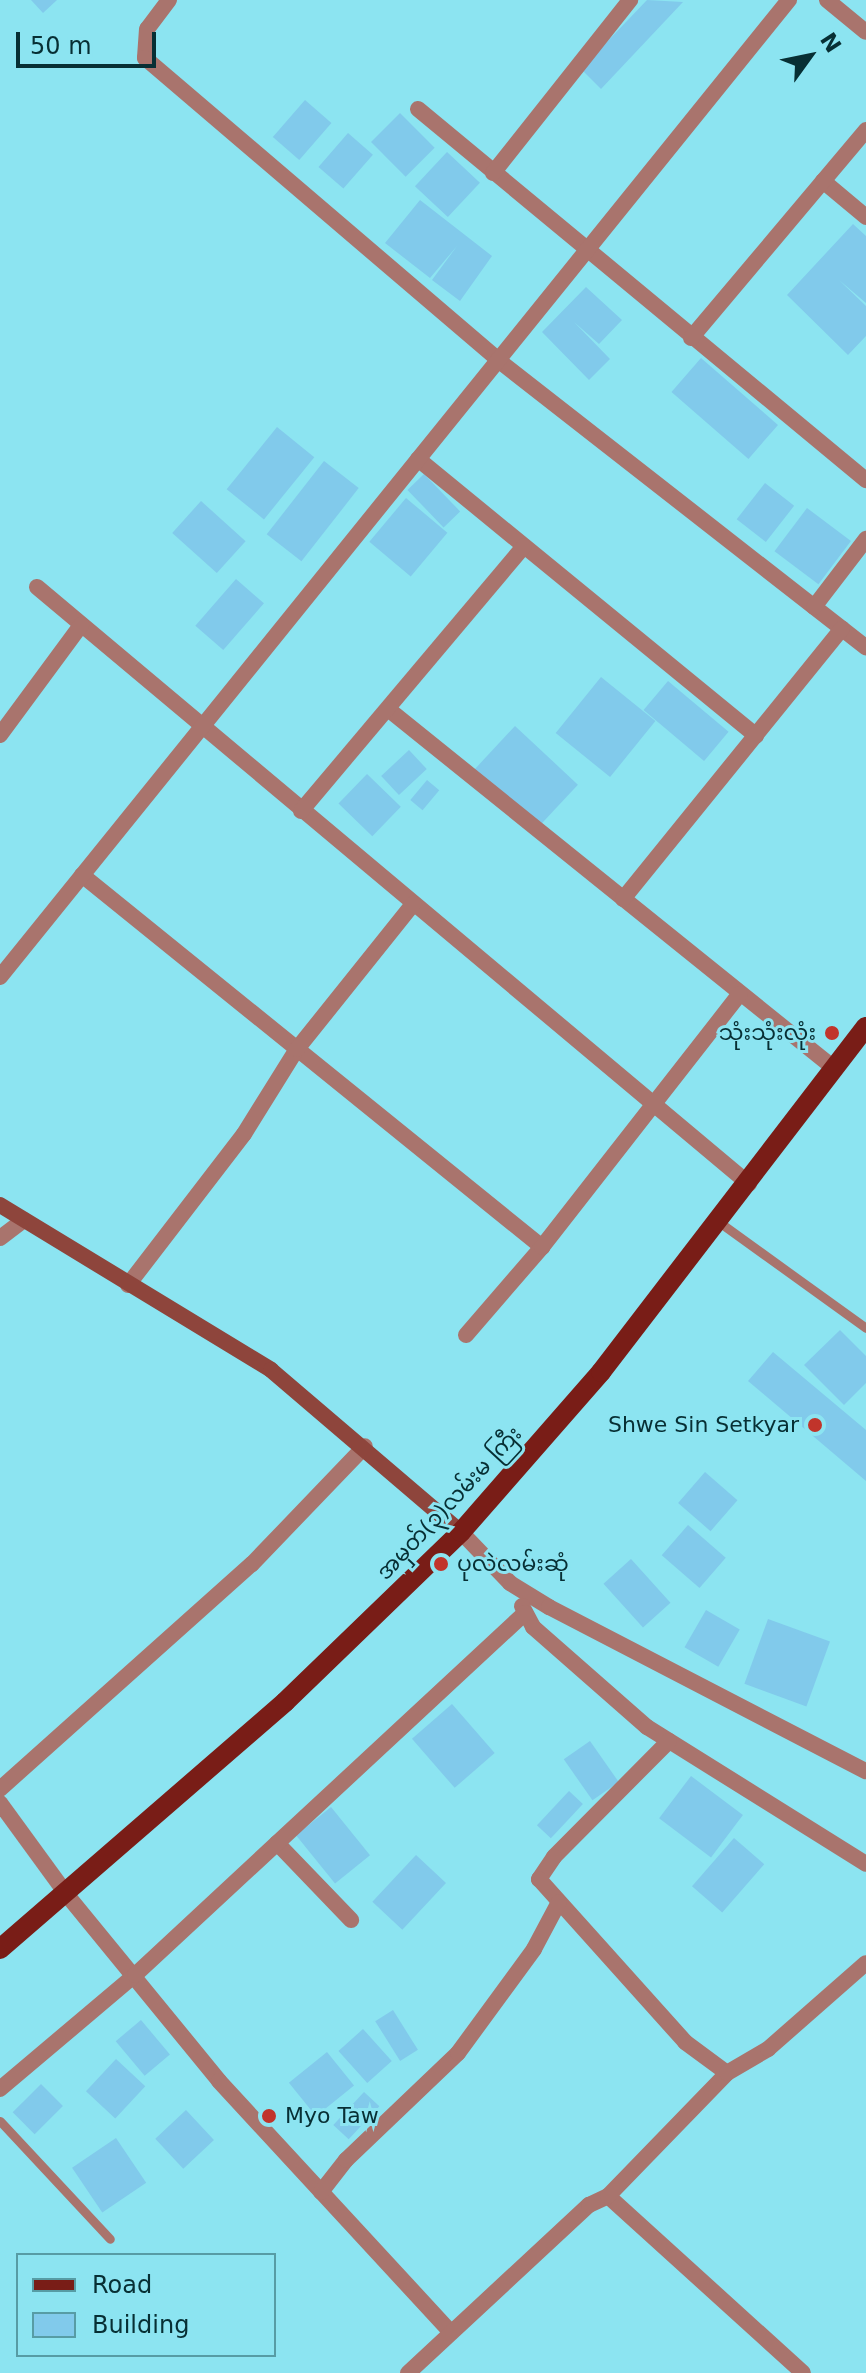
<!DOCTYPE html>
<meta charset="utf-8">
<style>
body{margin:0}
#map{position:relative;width:866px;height:2373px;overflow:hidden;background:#8ce4f1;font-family:"DejaVu Sans","Noto Sans Myanmar",sans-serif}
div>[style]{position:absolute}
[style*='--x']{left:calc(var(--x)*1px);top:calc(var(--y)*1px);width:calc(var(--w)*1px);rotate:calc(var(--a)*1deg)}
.building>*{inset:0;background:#81caeb;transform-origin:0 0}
.lane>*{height:9px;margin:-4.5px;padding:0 4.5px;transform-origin:4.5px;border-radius:4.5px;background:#a9746d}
.street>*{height:16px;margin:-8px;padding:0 8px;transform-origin:8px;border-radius:8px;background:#a9746d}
.secondary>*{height:16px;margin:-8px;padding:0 8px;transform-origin:8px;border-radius:8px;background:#8e453c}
.primary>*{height:20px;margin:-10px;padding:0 10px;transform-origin:10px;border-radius:10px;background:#791d17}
.dots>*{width:22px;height:22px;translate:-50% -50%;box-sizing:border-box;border:4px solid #8ce4f1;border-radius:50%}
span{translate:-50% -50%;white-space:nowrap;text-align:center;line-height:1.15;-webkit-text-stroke:6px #8ce4f1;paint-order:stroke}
.poi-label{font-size:22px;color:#072f34}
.right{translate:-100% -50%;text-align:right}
.left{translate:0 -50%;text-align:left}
.street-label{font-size:22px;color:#072f34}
.legend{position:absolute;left:16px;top:2253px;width:260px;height:104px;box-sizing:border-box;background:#8ce4f1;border:2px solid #579ca5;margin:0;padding:10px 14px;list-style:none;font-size:24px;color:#072f34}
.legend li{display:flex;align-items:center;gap:16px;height:40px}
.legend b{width:40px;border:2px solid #579ca5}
.north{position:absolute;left:770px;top:16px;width:80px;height:80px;-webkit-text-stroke:6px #8ce4f1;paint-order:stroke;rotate:57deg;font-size:22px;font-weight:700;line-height:32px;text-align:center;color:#072f34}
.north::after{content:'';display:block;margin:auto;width:28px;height:36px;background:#072f34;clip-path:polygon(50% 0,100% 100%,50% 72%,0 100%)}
.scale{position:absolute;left:16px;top:32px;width:140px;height:36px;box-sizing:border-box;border:4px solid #072f34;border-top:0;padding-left:10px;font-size:24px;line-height:28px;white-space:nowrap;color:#072f34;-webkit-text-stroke:6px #8ce4f1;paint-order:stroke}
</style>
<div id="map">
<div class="building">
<i style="clip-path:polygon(31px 0,57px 0,43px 13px)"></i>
<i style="clip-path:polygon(647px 0,683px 2px,601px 89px,581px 69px)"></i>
<i style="left:305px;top:100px;width:35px;height:49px;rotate:41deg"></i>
<i style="left:400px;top:113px;width:49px;height:41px;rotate:45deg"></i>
<i style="left:348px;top:133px;width:33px;height:45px;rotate:41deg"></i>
<i style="left:447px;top:152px;width:45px;height:47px;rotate:43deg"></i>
<i style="clip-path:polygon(420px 200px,492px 256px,460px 301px,432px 280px,457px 246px,430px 278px,385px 243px)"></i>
<i style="clip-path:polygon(853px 224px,866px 236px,866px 303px,839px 280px,866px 306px,866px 336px,848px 355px,787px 295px)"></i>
<i style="clip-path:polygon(586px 287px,622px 320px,599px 344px,574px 322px,610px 359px,589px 380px,542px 332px)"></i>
<i style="left:701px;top:358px;width:102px;height:45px;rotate:41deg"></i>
<i style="left:277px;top:427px;width:48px;height:80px;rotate:39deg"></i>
<i style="left:324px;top:461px;width:44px;height:93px;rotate:38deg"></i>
<i style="left:424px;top:474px;width:52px;height:23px;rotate:46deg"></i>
<i style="left:765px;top:483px;width:37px;height:46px;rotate:38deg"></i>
<i style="left:406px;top:498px;width:54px;height:57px;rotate:40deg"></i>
<i style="left:201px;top:501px;width:60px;height:43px;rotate:42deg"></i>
<i style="left:807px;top:508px;width:55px;height:54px;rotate:37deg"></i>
<i style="left:236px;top:579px;width:37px;height:62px;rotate:41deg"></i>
<i style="left:601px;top:677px;width:70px;height:72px;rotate:39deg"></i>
<i style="left:668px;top:681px;width:79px;height:38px;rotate:40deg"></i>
<i style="left:515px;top:726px;width:86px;height:60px;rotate:43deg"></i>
<i style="left:409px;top:750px;width:26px;height:38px;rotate:47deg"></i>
<i style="left:367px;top:774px;width:47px;height:41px;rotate:44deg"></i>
<i style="left:427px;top:780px;width:16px;height:26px;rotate:40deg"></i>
<i style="clip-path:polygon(840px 1330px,866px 1356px,866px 1383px,844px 1405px,804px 1365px)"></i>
<i style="clip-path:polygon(773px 1352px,866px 1430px,866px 1481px,748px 1381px)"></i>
<i style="left:705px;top:1472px;width:43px;height:41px;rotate:41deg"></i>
<i style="left:688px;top:1525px;width:50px;height:40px;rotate:41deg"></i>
<i style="left:631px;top:1559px;width:59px;height:37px;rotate:48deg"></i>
<i style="left:706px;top:1610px;width:39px;height:43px;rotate:30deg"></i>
<i style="left:768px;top:1619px;width:66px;height:69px;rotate:20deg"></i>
<i style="left:452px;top:1704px;width:65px;height:53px;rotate:49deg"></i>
<i style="left:590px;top:1741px;width:50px;height:32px;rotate:55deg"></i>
<i style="left:691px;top:1776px;width:65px;height:53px;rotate:37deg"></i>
<i style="left:569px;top:1791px;width:19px;height:47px;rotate:43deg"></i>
<i style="left:331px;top:1807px;width:62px;height:45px;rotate:51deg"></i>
<i style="left:734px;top:1838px;width:40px;height:64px;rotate:41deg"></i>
<i style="left:416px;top:1855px;width:41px;height:64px;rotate:43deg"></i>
<i style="left:393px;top:2010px;width:47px;height:21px;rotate:58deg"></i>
<i style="left:141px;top:2020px;width:45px;height:33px;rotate:50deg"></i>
<i style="left:363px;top:2029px;width:43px;height:33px;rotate:48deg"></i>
<i style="left:327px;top:2052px;width:43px;height:49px;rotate:51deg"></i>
<i style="left:116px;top:2059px;width:40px;height:44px;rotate:43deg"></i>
<i style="left:41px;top:2084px;width:31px;height:40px;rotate:45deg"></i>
<i style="left:364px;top:2092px;width:21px;height:45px;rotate:43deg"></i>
<i style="left:186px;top:2110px;width:41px;height:42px;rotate:47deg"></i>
<i style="left:116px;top:2138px;width:54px;height:53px;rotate:56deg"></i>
</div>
<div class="lane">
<i style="--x:719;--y:1222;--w:181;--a:35.8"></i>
<i style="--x:0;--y:2121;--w:161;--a:47"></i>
</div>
<div class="street">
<i style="--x:169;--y:0;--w:36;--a:127"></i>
<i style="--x:147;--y:29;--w:29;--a:94"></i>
<i style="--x:145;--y:58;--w:465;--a:40.5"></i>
<i style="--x:498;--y:360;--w:467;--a:38"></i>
<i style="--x:827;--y:0;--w:50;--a:39.4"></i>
<i style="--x:418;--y:109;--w:582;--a:39.63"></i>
<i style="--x:493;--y:173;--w:221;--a:-51.6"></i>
<i style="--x:823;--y:181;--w:56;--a:39.9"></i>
<i style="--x:691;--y:338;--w:272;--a:-49.9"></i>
<i style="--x:418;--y:459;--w:437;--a:39.3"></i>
<i style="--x:37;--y:587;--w:929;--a:39.98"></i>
<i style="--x:814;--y:607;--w:86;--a:-52.6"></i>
<i style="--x:388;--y:709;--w:574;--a:38.85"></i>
<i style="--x:0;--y:735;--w:137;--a:-53.6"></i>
<i style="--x:301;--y:811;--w:346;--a:-49.9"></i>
<i style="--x:82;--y:875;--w:592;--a:38.96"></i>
<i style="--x:623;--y:899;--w:348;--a:-51"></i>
<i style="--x:0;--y:977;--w:1256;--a:-51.08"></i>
<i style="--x:0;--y:1238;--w:30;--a:-37"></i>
<i style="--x:128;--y:1285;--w:190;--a:-52.5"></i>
<i style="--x:244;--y:1134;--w:100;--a:-58.1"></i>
<i style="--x:297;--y:1049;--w:186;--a:-51.3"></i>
<i style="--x:466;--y:1335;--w:116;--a:-49.2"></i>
<i style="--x:542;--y:1247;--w:321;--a:-52"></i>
<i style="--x:461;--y:1532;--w:71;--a:46.1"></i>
<i style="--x:510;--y:1583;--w:46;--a:31.6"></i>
<i style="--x:549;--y:1607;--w:357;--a:27.4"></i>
<i style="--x:522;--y:1606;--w:24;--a:62"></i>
<i style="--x:533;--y:1627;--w:152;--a:41.3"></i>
<i style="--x:647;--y:1727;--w:258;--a:32"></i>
<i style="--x:669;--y:1741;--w:163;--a:134.8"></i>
<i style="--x:554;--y:1857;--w:27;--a:124"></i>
<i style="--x:539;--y:1879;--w:219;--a:48.1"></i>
<i style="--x:685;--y:2042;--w:52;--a:36.4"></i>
<i style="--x:0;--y:1789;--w:338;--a:-41.8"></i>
<i style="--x:252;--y:1564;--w:163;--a:-46.2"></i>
<i style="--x:0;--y:1803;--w:114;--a:53.9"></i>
<i style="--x:67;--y:1895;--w:240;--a:50.7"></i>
<i style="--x:219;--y:2081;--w:342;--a:47.3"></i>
<i style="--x:277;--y:1843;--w:107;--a:46.1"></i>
<i style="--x:0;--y:2089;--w:177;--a:-40.2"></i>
<i style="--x:135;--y:1975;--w:532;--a:-42.87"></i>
<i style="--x:321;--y:2192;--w:41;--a:-52"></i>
<i style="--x:346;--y:2160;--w:155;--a:-43.7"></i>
<i style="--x:458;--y:2053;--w:129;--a:-53.8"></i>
<i style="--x:534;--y:1949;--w:53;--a:-62"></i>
<i style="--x:608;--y:2196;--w:263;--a:42.2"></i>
<i style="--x:408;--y:2373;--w:247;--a:-42.9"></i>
<i style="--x:589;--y:2205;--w:21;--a:-25"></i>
<i style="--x:608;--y:2196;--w:171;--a:-45.9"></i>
<i style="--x:727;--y:2073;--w:48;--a:-30.3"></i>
<i style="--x:768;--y:2049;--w:130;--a:-41.3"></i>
</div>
<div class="secondary">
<i style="--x:0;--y:1205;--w:317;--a:31.3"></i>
<i style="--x:271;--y:1370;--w:250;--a:40.5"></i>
</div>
<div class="primary">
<i style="--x:0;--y:1949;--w:377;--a:-40.9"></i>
<i style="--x:285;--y:1702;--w:245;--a:-44"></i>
<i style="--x:461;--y:1532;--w:213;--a:-48.8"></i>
<i style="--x:601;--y:1372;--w:435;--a:-52.5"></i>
</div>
<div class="dots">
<i style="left:832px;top:1033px;background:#c1342b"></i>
<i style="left:815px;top:1425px;background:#c1342b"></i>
<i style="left:441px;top:1564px;background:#c1342b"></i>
<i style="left:269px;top:2116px;background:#c1342b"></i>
</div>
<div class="poi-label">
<span class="right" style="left:816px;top:1033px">သုံးသုံးလုံး</span>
<span class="right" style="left:799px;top:1425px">Shwe Sin Setkyar</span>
<span class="left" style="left:457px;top:1564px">ပုလဲလမ်းဆုံ</span>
<span class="left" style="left:285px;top:2116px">Myo Taw</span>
</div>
<div class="street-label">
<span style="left:449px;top:1503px;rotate:-47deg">အမှတ်(၃)လမ်းမ ကြီး</span>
</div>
<ul class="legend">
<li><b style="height:10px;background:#791d17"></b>Road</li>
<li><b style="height:22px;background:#81caeb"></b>Building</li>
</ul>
<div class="north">N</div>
<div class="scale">50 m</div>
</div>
